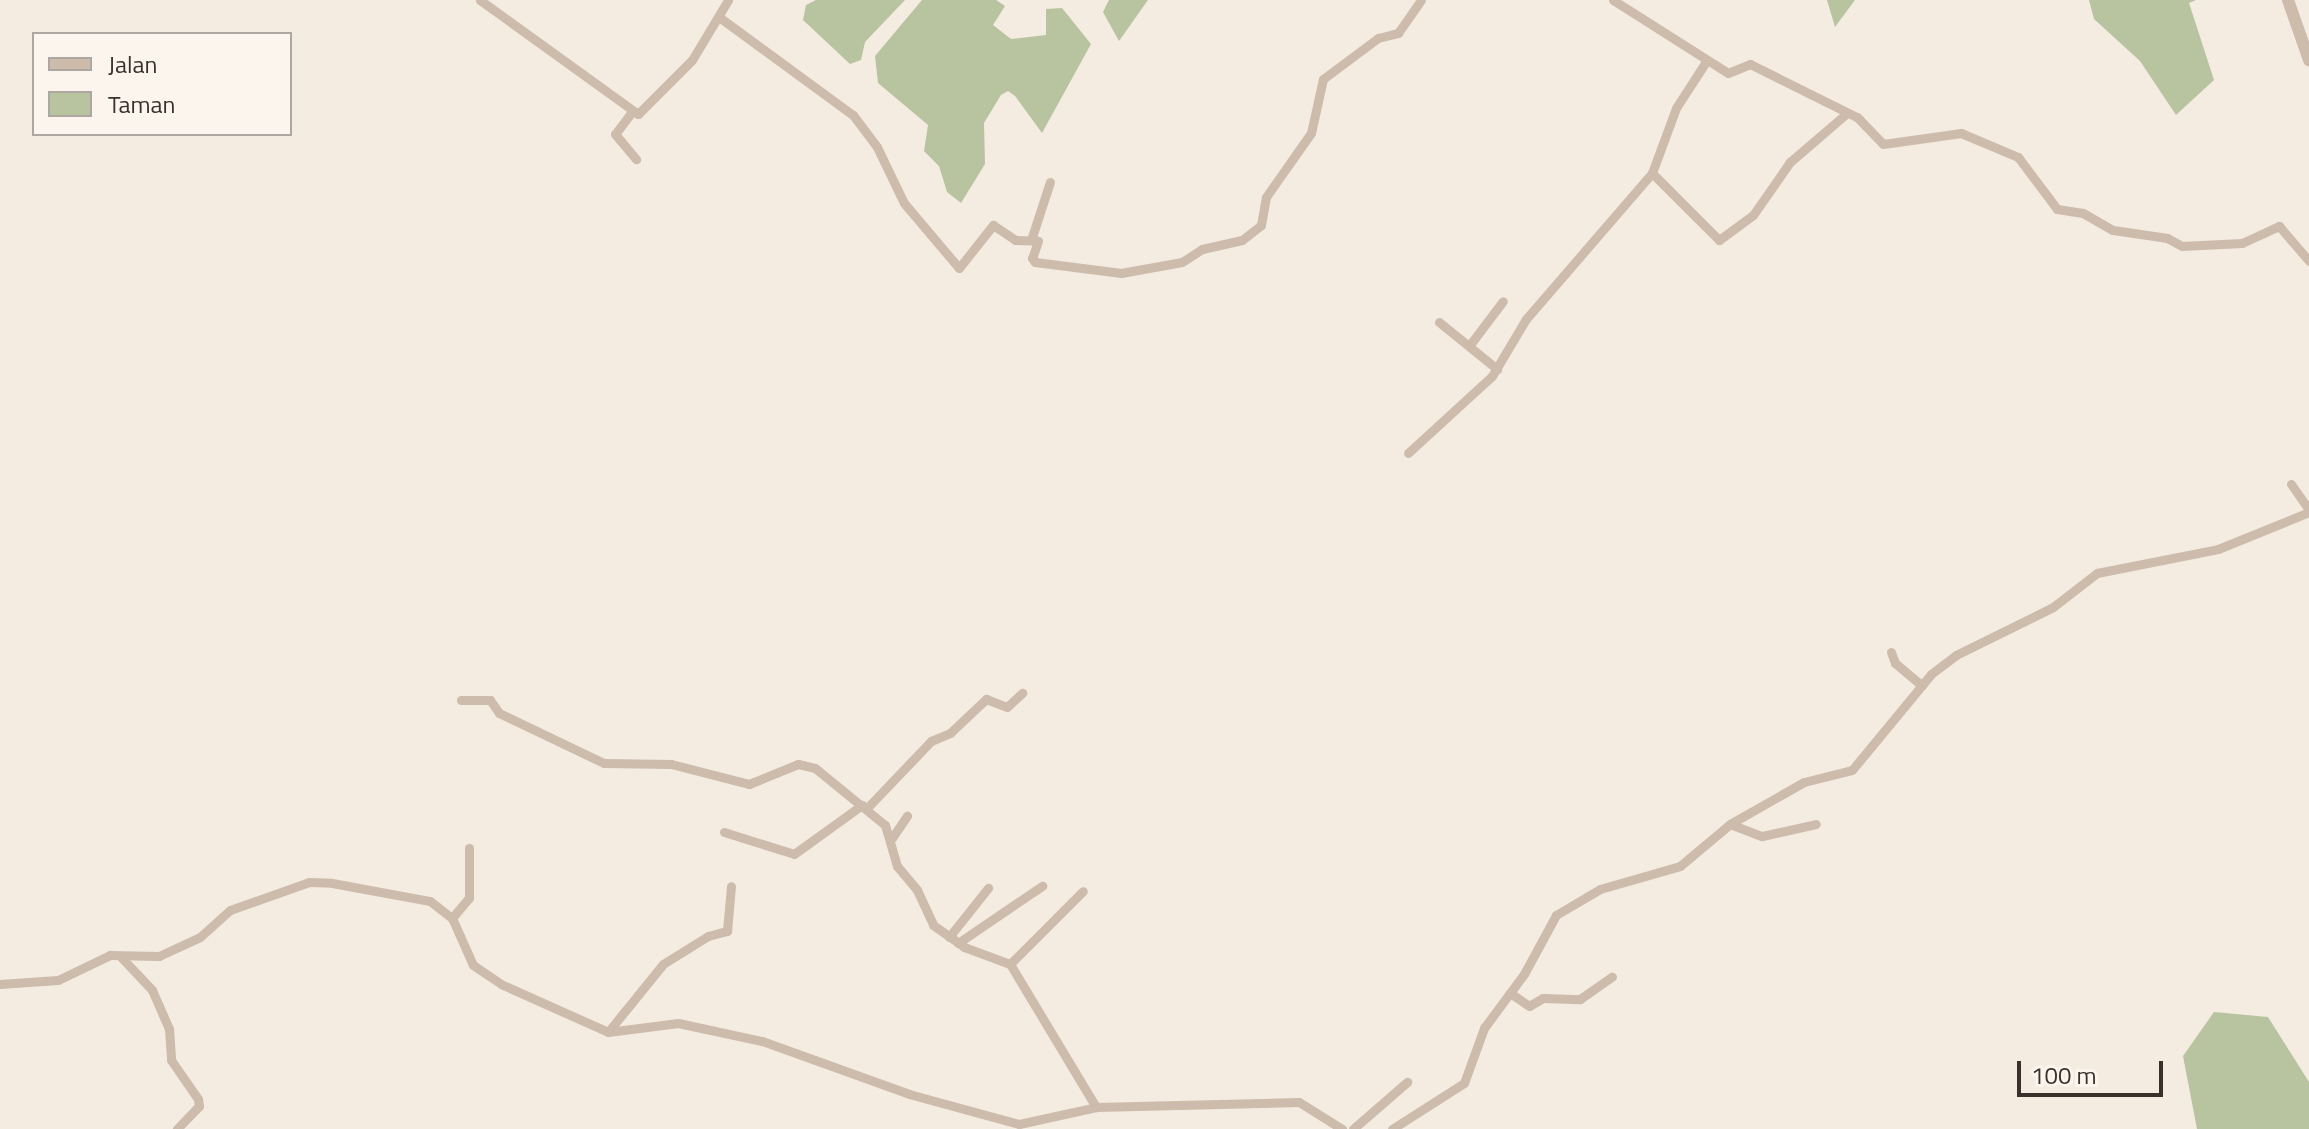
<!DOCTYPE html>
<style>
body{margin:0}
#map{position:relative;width:2309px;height:1129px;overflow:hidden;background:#f4ebe1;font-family:"Titillium Web",sans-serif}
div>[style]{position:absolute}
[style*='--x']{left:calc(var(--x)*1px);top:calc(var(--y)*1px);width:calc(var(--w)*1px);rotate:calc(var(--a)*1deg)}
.green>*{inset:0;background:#b8c4a0}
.minor>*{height:9px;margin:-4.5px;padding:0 4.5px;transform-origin:4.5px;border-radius:4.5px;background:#cdbbac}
.tertiary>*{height:12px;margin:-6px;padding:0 6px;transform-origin:6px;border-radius:6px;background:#cdbbac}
span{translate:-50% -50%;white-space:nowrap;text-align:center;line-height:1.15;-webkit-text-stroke:8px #fbf5ee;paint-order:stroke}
.legend{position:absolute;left:32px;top:32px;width:260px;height:104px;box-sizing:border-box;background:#fbf5ee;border:2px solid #aea6a0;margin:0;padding:10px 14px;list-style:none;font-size:24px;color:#3b302b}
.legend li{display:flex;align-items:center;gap:16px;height:40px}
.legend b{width:40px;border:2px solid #aea6a0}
.scale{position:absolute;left:2017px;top:1061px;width:146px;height:36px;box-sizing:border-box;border:4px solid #3b302b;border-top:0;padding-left:10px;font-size:24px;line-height:28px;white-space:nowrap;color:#3b302b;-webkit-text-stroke:6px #fbf5ee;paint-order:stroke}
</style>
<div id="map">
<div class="green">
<i style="clip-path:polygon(816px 0,905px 0,865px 42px,861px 60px,850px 64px,803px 20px,806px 5px)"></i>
<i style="clip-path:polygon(922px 0,996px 0,1005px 6px,993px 25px,1011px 39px,1046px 35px,1046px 9px,1062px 8px,1091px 44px,1042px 133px,1015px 96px,1008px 91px,1001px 95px,984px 123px,985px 164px,961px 203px,947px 192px,939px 166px,924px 151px,928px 125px,878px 83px,875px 56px)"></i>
<i style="clip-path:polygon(1109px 0,1148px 0,1119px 41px,1103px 12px)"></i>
<i style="clip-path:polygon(1827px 0,1855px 0,1835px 27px)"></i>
<i style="clip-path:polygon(2089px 0,2196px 0,2189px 3px,2214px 80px,2176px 115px,2140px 61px,2094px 19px)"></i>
<i style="clip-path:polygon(2214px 1012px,2268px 1017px,2309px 1082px,2309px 1129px,2197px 1129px,2183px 1056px)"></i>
</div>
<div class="minor">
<i style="--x:480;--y:0;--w:195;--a:35.8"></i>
<i style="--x:638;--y:114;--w:76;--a:-45"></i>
<i style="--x:692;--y:60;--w:70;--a:-59"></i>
<i style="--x:1613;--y:0;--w:136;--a:32.4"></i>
<i style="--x:1728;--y:73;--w:24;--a:-22"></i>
<i style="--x:1750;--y:64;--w:119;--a:26.4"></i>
<i style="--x:1857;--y:117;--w:37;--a:46"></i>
<i style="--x:1883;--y:144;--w:79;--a:-8"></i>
<i style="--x:1961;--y:133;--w:62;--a:22.8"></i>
<i style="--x:2018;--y:157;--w:65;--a:53.1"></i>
<i style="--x:2057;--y:209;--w:26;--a:9"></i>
<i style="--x:2083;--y:213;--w:34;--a:30"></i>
<i style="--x:2113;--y:230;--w:55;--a:8.4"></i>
<i style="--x:2167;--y:238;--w:17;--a:28"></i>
<i style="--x:2182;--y:246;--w:60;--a:-2.9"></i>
<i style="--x:2242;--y:243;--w:41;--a:-24.7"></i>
<i style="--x:2279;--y:226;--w:46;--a:49.4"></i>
<i style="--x:719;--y:17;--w:166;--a:36.2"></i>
<i style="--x:853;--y:115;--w:40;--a:53"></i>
<i style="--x:877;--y:147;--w:62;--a:64.3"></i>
<i style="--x:904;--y:203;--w:85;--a:49.8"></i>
<i style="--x:959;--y:268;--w:55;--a:-51.7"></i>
<i style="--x:993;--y:225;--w:27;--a:34"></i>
<i style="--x:1015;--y:240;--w:23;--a:2"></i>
<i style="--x:1038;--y:241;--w:18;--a:109"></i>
<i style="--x:1032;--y:258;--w:5;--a:53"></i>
<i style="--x:1035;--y:262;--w:87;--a:7.3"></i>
<i style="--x:1121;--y:273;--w:62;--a:-10.2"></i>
<i style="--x:1182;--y:262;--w:24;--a:-33"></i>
<i style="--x:1202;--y:249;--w:41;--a:-12.7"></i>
<i style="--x:1242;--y:240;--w:24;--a:-38"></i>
<i style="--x:1261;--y:225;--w:28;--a:-80"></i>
<i style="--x:1266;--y:197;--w:78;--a:-54.9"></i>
<i style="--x:1311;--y:133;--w:55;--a:-77.5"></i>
<i style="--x:1323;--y:79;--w:69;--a:-36.7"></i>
<i style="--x:1378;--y:38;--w:21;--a:-14"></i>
<i style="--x:1398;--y:33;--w:40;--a:-55.1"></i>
<i style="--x:1707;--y:60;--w:57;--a:122.9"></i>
<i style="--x:1676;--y:108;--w:69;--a:110.3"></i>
<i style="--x:1652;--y:173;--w:95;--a:45"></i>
<i style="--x:1719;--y:240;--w:42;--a:-36.3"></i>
<i style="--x:1753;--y:215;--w:65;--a:-55.1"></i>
<i style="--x:1790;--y:162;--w:75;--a:-40.7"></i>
<i style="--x:631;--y:113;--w:26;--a:127"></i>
<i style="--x:615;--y:134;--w:33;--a:50"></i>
<i style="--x:1031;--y:240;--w:61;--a:-71.9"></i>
<i style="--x:1439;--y:322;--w:75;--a:39"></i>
<i style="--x:1469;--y:346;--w:56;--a:-52.9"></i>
<i style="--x:1408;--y:453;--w:114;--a:-42.5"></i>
<i style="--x:1492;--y:376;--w:66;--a:-59.2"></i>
<i style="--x:1526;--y:319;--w:193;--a:-49.2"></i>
<i style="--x:2291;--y:484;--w:32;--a:55"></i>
<i style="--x:1891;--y:652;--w:12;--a:70"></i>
<i style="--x:1895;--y:663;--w:35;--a:40"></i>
<i style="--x:461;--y:700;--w:29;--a:0"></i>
<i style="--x:490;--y:700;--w:16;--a:55"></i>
<i style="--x:499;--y:713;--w:116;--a:25.5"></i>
<i style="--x:604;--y:763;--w:67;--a:0.9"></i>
<i style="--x:671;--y:764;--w:81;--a:14.4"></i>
<i style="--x:749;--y:784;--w:53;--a:-22.2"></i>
<i style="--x:798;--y:764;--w:17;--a:13"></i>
<i style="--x:815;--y:768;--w:90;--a:39.2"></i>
<i style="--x:885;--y:825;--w:43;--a:73.7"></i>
<i style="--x:897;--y:866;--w:31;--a:50"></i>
<i style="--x:917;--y:890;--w:38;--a:65"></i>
<i style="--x:933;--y:925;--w:38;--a:35"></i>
<i style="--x:964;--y:947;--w:49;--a:20.3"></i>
<i style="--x:1010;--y:964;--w:167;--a:59"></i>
<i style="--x:867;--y:808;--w:93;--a:-46.3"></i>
<i style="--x:931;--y:741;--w:21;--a:-23"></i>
<i style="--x:950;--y:733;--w:50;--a:-43.4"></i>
<i style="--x:986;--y:699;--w:22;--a:21"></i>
<i style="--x:1007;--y:707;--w:21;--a:-43"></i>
<i style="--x:1730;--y:824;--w:34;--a:21"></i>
<i style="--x:1762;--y:836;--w:55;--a:-12.5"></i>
<i style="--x:724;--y:832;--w:73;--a:17.4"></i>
<i style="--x:794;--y:854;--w:84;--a:-35.8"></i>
<i style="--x:892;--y:838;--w:27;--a:-56"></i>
<i style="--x:452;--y:918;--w:26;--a:-50"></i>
<i style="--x:469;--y:898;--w:50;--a:-90"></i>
<i style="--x:949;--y:937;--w:63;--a:-51.5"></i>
<i style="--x:958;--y:943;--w:102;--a:-34.2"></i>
<i style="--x:120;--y:956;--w:47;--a:46.7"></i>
<i style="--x:152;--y:990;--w:43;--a:66.4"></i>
<i style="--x:169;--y:1029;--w:31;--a:86"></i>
<i style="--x:171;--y:1060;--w:47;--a:55.3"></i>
<i style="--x:198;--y:1099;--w:7;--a:82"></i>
<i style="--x:199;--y:1106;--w:32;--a:134"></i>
<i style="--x:1010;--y:964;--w:103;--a:-45"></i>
<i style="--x:0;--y:984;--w:58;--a:-3.9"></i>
<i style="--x:58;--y:980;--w:58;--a:-25.7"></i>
<i style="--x:110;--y:955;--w:49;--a:1.2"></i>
<i style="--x:159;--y:956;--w:45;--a:-24.9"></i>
<i style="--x:200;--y:937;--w:40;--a:-42"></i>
<i style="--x:230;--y:910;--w:84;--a:-19.5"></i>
<i style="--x:309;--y:882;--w:23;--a:2"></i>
<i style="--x:332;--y:883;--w:100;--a:10.4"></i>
<i style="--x:430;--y:901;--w:28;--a:38"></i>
<i style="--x:452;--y:918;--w:51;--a:65.9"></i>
<i style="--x:473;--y:965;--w:36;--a:34"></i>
<i style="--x:503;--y:985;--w:115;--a:24.1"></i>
<i style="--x:608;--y:1032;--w:71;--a:-7.3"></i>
<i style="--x:678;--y:1023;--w:86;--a:12.1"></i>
<i style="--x:762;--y:1041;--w:156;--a:19.8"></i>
<i style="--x:909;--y:1094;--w:114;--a:15.3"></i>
<i style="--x:1019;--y:1124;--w:79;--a:-12.4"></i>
<i style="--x:1096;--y:1107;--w:203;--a:-1.4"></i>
<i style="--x:1299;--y:1102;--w:51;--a:32.1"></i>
<i style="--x:1510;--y:993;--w:23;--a:34"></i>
<i style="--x:1529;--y:1006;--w:16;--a:-30"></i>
<i style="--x:1543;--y:998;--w:37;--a:2"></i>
<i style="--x:1580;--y:999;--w:39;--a:-35"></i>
<i style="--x:608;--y:1032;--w:87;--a:-51"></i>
<i style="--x:663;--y:964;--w:53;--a:-31.9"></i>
<i style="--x:708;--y:936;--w:20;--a:-15"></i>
<i style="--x:727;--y:931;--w:45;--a:-84.9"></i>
<i style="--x:1353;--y:1129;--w:72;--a:-41"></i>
<i style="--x:1392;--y:1129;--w:85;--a:-32.6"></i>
<i style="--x:1464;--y:1083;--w:59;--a:-70"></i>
<i style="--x:1484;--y:1028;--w:67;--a:-53.5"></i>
<i style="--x:1524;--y:974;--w:67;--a:-61.5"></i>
<i style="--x:1556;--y:915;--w:51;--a:-30.6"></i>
<i style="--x:1600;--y:889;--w:83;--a:-16"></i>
<i style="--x:1680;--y:866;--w:65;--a:-40"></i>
<i style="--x:1730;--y:824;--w:85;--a:-29.6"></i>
<i style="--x:1804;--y:782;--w:49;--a:-14"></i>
<i style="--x:1852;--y:770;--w:124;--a:-50.5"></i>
<i style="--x:1931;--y:674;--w:31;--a:-37"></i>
<i style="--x:1956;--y:655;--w:108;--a:-26.3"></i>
<i style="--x:2053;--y:607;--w:56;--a:-37.7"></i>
<i style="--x:2097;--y:573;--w:123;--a:-11.2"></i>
<i style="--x:2218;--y:549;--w:98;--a:-22.1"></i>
</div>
<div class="tertiary">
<i style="--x:2288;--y:0;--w:64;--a:70.7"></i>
</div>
<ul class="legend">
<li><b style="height:10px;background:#cdbbac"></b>Jalan</li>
<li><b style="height:22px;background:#b8c4a0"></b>Taman</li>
</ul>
<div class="scale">100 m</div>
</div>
